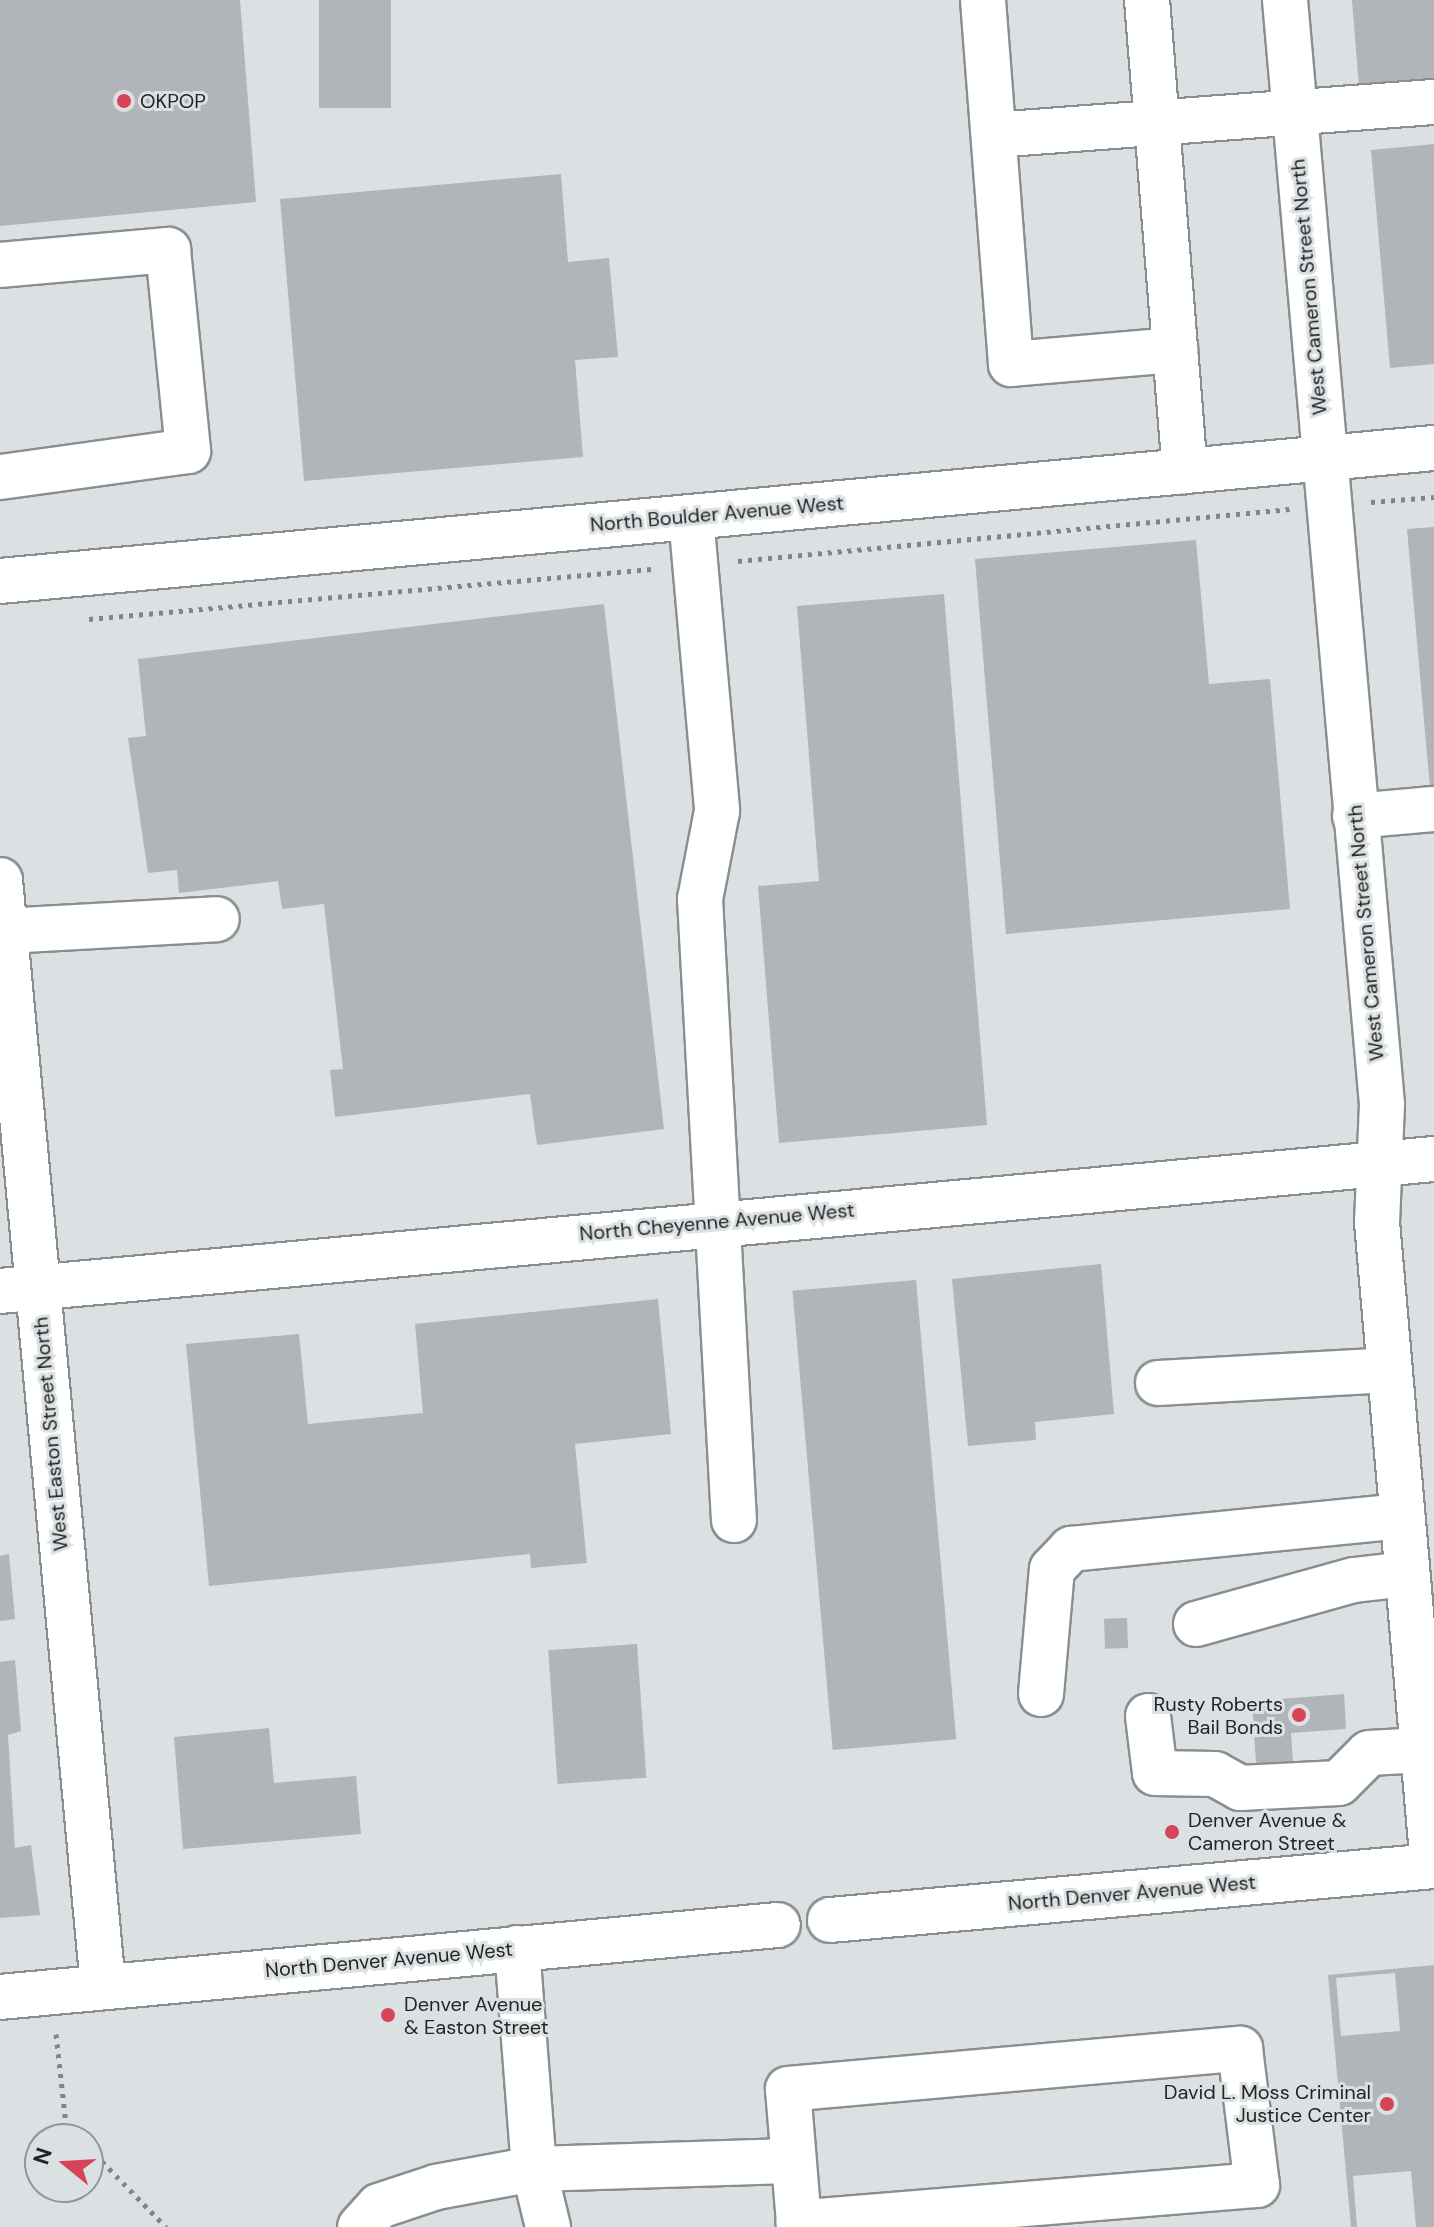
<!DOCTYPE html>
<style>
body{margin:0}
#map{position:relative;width:1434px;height:2227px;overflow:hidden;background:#dbe1e3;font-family:"DM Sans",sans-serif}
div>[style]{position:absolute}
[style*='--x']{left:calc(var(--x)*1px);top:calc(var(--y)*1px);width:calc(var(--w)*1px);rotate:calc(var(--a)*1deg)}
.building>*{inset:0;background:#b1b4b8;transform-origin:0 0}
.path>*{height:5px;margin-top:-2.5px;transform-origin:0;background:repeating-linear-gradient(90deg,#818586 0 4px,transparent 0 10px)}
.roads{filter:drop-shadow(2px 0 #898e90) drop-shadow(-2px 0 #898e90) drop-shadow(0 2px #898e90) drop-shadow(0 -2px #898e90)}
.minor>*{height:44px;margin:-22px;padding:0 22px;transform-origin:22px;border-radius:22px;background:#fff}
.major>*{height:44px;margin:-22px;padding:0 22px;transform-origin:22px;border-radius:22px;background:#fff}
.dots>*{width:22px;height:22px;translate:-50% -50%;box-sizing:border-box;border:4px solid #dbe1e3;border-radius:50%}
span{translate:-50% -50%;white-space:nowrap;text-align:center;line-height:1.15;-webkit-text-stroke:6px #dbe1e3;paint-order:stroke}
.poi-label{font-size:20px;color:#232525}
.left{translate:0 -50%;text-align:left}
.right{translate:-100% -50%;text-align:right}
.street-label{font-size:20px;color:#232525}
.north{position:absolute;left:24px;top:2123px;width:80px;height:80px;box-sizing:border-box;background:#dbe1e3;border:2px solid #919697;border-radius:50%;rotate:288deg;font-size:22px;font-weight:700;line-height:32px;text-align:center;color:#232525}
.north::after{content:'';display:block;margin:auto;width:28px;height:36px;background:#d54459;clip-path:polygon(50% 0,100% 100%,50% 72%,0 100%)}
</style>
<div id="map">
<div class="building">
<i style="clip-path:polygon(0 0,240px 0,256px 202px,0 226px)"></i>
<i style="left:319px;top:0;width:72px;height:108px"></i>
<i style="clip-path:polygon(1352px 0,1434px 0,1434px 79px,1359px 87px)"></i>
<i style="clip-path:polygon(1434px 144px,1434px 364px,1390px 368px,1371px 150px)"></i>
<i style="clip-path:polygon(561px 174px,568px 262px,609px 258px,618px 357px,575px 360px,583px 457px,304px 481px,280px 199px)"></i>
<i style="clip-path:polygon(1434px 527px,1434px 788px,1430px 788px,1407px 529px)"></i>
<i style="clip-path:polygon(1196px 540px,1209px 684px,1270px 679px,1290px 909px,1006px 934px,975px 559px)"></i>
<i style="clip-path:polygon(944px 594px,987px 1125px,779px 1143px,758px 886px,819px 881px,797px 606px)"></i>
<i style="clip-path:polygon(604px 604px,664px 1129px,537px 1145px,530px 1094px,335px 1117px,330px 1070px,343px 1069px,324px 904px,282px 909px,278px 881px,179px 893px,177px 870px,148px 873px,128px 738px,146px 736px,138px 659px)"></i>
<i style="clip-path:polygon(1101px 1264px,1114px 1414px,1035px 1422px,1036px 1440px,968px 1446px,952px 1279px)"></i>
<i style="left:916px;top:1280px;width:461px;height:124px;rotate:85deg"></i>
<i style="clip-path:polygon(658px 1299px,671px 1434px,575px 1444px,587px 1563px,531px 1568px,530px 1554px,209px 1586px,186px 1344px,299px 1334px,308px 1424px,423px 1413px,415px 1324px)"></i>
<i style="clip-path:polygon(9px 1554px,15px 1619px,0 1621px,0 1556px)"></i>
<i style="left:1127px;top:1618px;width:30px;height:23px;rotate:88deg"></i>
<i style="left:637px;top:1644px;width:134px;height:89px;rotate:86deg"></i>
<i style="clip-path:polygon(15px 1660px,21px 1731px,8px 1735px,15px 1848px,31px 1845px,40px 1915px,0 1918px,0 1662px)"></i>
<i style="clip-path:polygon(1344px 1694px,1346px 1729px,1291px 1733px,1293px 1761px,1256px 1764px,1252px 1701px)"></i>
<i style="clip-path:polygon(269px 1728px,274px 1783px,356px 1776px,361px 1834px,183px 1849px,174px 1737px)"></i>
<i style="clip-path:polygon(evenodd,1434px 1965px,1434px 2227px,1416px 2227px,1411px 2171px,1353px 2176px,1357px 2227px,1351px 2227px,1328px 1975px,1434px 1965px,1395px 1973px,1400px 2031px,1341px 2036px,1336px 1978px,1395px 1973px)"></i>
</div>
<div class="path">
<i style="--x:1371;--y:502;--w:63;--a:-4.5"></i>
<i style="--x:738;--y:561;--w:554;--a:-5.38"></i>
<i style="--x:89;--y:619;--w:565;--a:-5.08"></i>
<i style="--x:56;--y:2034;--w:92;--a:83.7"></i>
<i style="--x:66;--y:2125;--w:20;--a:45"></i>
<i style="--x:88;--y:2147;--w:112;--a:45.7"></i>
</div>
<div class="roads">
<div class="minor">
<i style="--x:983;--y:0;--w:365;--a:85.6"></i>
<i style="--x:1011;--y:364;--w:165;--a:-4.9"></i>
<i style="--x:1147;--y:0;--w:473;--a:85.4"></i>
<i style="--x:1285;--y:0;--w:1108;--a:84.98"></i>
<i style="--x:1382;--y:1104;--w:118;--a:92.4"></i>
<i style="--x:1377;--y:1222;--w:646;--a:85.03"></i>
<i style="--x:994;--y:135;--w:441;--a:-4.3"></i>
<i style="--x:0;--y:265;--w:169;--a:-5.1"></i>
<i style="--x:168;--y:250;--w:202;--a:84.3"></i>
<i style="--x:188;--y:451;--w:190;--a:172.1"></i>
<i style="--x:691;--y:517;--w:295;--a:84.9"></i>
<i style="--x:717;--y:811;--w:90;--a:100.9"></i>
<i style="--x:700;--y:899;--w:622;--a:86.87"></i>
<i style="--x:0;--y:581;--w:1440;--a:-5.3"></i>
<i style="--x:1355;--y:816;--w:79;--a:-5.1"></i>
<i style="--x:0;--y:880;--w:1112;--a:84.68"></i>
<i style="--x:5;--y:931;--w:212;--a:-3.2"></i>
<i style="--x:0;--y:1291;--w:1440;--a:-5.26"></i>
<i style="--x:1158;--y:1383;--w:231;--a:-3.2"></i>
<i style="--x:1196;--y:1624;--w:164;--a:-15.6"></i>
<i style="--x:1354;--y:1580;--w:52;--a:-6.6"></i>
<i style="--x:1041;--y:1694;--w:125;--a:-85"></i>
<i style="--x:1052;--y:1569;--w:28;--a:-46"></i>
<i style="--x:1071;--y:1549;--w:333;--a:-5.7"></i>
<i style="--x:1148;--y:1716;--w:57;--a:83"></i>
<i style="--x:1155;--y:1773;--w:60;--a:1"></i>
<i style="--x:1215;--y:1774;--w:29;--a:29"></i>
<i style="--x:1240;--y:1788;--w:99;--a:-2.9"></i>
<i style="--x:1339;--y:1783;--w:42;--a:-45"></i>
<i style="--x:1369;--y:1753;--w:54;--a:-3.2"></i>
<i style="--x:517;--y:1948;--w:222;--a:85.6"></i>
<i style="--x:534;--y:2169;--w:60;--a:76.4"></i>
<i style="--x:1240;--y:2049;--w:137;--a:82.9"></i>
<i style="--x:1257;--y:2185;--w:460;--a:175.3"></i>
<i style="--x:799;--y:2223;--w:134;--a:-94.7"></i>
<i style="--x:788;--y:2089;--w:454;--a:-5.1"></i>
<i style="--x:360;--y:2227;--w:28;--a:-48"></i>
<i style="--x:379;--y:2206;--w:60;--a:-18.4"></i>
<i style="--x:436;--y:2187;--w:100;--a:-10.4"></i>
<i style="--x:534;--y:2169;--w:257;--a:-1.8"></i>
</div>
<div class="major">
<i style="--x:830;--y:1920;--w:606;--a:-5.11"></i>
<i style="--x:0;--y:1997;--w:781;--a:-5.29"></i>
</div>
</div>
<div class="dots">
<i style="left:124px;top:101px;background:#d54459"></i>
<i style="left:1299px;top:1715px;background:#d54459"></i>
<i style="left:1172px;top:1832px;background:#d54459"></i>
<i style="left:388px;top:2015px;background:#d54459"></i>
<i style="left:1387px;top:2104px;background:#d54459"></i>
</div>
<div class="poi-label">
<span class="left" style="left:140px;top:101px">OKPOP</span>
<span class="right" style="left:1283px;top:1716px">Rusty Roberts<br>Bail Bonds</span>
<span class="left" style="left:1188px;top:1832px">Denver Avenue &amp;<br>Cameron Street</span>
<span class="left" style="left:404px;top:2016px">Denver Avenue<br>&amp; Easton Street</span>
<span class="right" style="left:1371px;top:2104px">David L. Moss Criminal<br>Justice Center</span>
</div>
<div class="street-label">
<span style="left:1309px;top:287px;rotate:-95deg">West Cameron Street North</span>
<span style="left:717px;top:514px;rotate:-5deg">North Boulder Avenue West</span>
<span style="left:1366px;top:933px;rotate:-95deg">West Cameron Street North</span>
<span style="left:717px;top:1222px;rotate:-5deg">North Cheyenne Avenue West</span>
<span style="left:51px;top:1434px;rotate:-95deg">West Easton Street North</span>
<span style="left:1132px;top:1893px;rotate:-5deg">North Denver Avenue West</span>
<span style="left:389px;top:1960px;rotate:-5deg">North Denver Avenue West</span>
</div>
<div class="north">N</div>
</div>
